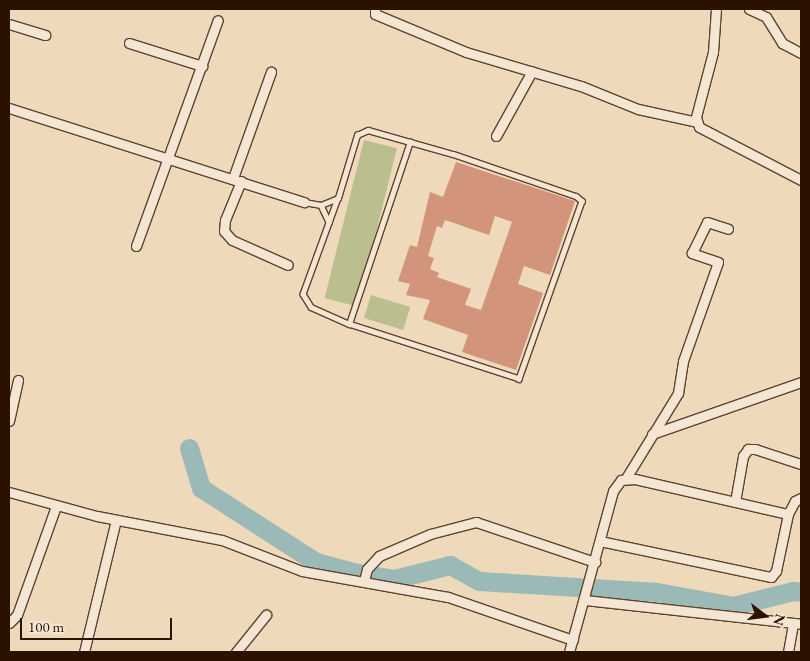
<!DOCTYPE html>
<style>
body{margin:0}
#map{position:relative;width:810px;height:661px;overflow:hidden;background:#eed9bb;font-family:"EB Garamond",serif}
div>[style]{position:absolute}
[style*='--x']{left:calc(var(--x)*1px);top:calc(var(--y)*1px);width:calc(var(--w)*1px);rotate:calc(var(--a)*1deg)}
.green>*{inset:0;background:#bbbe8e;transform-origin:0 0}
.river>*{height:19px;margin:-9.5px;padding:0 9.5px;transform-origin:9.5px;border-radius:9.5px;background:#9bb9b6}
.building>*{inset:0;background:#d3947c}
.roads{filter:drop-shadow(1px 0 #5c432f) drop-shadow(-1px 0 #5c432f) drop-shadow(0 1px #5c432f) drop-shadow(0 -1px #5c432f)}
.service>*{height:4.5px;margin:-2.25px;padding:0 2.25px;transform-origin:2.25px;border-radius:2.25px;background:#f4e6d3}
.minor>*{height:9px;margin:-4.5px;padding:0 4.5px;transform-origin:4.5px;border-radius:4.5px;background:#f4e6d3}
span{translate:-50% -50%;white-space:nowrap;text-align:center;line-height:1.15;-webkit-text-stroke:4px #f4e6d3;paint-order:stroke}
.frame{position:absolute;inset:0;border:10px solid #2b1100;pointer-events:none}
.north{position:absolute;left:740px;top:591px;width:50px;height:50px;-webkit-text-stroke:4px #f4e6d3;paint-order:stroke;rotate:105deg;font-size:14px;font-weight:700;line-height:20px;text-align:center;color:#2b1100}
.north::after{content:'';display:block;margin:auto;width:18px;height:22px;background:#2b1100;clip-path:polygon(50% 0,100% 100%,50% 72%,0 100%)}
.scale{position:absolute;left:20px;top:618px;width:152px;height:22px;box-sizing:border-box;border:2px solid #2b1100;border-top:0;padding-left:6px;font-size:15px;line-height:18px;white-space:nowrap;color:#2b1100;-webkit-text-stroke:4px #f4e6d3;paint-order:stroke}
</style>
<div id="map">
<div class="green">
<i style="left:364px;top:140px;width:34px;height:163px;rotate:14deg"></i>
<i style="left:371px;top:295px;width:41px;height:24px;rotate:17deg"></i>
</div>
<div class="river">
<i style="--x:189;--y:448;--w:42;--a:73.3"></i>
<i style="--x:201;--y:488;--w:137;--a:32.8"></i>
<i style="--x:316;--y:562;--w:42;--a:15"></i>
<i style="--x:357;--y:573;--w:37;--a:9"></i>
<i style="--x:394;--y:579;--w:58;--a:-14"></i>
<i style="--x:450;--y:565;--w:33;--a:29"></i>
<i style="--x:479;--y:581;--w:178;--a:3.5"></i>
<i style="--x:657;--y:592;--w:77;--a:10.4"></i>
<i style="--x:733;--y:606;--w:62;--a:-14"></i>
<i style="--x:793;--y:591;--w:8;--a:7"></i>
</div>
<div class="building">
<i style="clip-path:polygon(evenodd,456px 162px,575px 201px,550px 275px,524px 266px,518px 284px,543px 293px,516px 370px,462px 352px,468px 335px,423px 319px,430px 300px,406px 295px,410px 284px,398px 281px,410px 245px,417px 247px,430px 192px,443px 197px,456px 162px,495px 216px,512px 222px,481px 310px,465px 305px,471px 289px,437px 277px,439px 273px,430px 269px,434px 258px,428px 256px,437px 226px,442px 228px,445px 220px,489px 235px,495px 216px)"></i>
</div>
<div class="roads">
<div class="service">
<i style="--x:338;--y:198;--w:102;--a:110"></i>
<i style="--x:303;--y:294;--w:15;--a:58"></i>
<i style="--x:311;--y:307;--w:42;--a:24.1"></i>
<i style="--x:349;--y:324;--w:192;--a:-71.5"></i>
<i style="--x:304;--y:202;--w:17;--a:10"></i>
<i style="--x:321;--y:205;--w:18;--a:-22"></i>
<i style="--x:338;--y:198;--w:66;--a:-73.2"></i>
<i style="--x:357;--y:135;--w:12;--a:-24"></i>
<i style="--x:368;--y:130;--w:88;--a:15.8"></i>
<i style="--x:453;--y:154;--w:130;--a:18.9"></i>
<i style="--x:576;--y:196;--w:8;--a:40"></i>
<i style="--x:582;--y:201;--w:189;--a:109.5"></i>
<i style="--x:519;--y:379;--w:179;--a:-162.1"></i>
<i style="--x:321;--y:205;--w:19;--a:65"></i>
</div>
<div class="minor">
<i style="--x:375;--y:9;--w:5;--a:90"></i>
<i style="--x:375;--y:14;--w:99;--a:22.7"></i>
<i style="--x:466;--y:52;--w:120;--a:16.5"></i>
<i style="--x:581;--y:86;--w:61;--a:22"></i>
<i style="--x:638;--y:109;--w:60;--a:12.4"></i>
<i style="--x:716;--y:9;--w:43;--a:94"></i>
<i style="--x:713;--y:52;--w:67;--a:104.7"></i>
<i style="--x:696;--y:117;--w:10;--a:73"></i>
<i style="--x:699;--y:127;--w:115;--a:27.5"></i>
<i style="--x:749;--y:9;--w:19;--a:25"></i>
<i style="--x:766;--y:17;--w:31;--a:58"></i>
<i style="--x:782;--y:43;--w:21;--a:28"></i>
<i style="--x:9;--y:24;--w:38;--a:17"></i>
<i style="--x:129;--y:43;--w:77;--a:17.5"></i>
<i style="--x:9;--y:108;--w:310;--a:17.7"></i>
<i style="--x:496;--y:136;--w:74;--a:-61"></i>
<i style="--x:233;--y:178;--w:113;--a:-70.3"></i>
<i style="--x:241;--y:181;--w:42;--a:112.3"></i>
<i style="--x:225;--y:220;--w:11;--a:95"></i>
<i style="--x:224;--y:231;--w:12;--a:48"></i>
<i style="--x:232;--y:240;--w:61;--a:24.1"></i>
<i style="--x:136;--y:246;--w:240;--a:-70.1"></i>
<i style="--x:9;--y:421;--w:42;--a:-77.6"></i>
<i style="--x:652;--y:434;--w:158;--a:-19.2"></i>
<i style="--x:626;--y:478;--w:100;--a:-58.5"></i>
<i style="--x:678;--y:393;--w:32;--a:-81"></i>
<i style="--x:683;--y:361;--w:105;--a:-70.5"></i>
<i style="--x:718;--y:262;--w:28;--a:-161"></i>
<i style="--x:692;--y:253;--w:34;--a:-64"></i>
<i style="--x:707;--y:222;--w:22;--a:18"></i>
<i style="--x:9;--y:492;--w:91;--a:15.3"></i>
<i style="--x:97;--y:516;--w:127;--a:10.9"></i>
<i style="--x:222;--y:540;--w:86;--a:21.2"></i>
<i style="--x:302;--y:571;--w:148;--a:10.1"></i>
<i style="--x:448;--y:597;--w:132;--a:19"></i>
<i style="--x:735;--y:502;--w:47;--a:-80.1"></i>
<i style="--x:743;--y:456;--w:9;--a:-54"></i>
<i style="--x:748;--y:449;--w:7;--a:0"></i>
<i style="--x:755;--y:449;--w:48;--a:18.1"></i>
<i style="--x:600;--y:541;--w:175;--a:11.9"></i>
<i style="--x:771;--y:577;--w:8;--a:-50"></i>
<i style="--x:776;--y:571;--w:58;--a:-78.1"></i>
<i style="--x:364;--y:581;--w:12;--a:-76"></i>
<i style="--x:367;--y:569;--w:18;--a:-47"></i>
<i style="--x:379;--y:556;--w:56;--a:-23.3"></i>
<i style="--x:430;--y:534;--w:48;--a:-14.6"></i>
<i style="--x:476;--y:522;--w:126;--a:18.6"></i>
<i style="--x:585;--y:600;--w:217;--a:6.3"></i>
<i style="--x:9;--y:623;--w:11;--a:-45"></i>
<i style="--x:17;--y:615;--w:116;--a:-70.3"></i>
<i style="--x:84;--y:652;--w:136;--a:-76.4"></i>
<i style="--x:236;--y:652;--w:48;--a:-51"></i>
<i style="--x:569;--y:652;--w:167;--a:-74.7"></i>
<i style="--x:613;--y:491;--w:14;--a:-54"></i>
<i style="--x:621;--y:480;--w:14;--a:-4"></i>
<i style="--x:635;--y:479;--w:157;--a:12.9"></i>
<i style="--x:788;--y:514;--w:15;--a:-62"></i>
<i style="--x:795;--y:501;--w:7;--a:-27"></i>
<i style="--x:788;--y:652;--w:29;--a:-80"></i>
</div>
</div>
<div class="frame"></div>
<div class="north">N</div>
<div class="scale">100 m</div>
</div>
